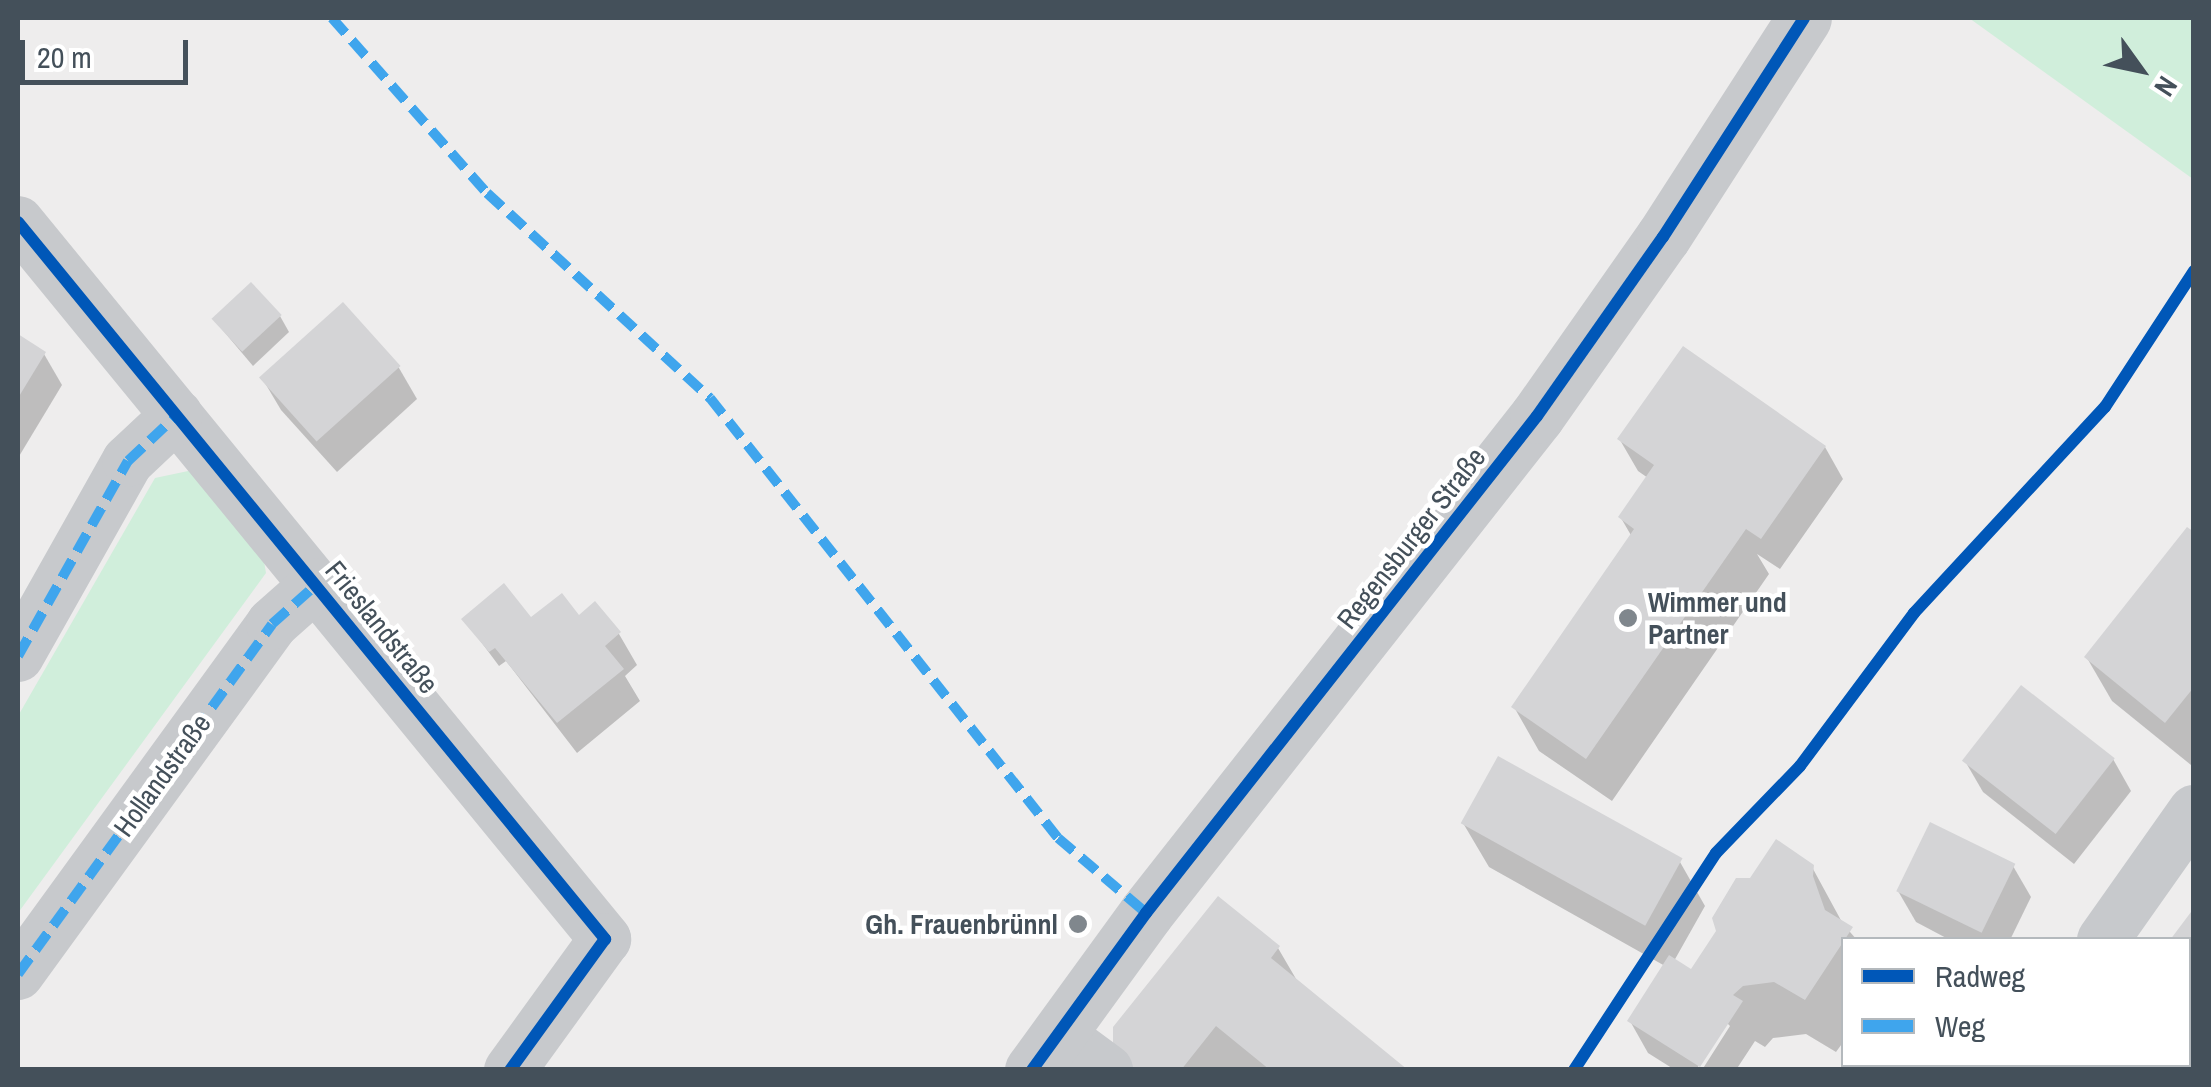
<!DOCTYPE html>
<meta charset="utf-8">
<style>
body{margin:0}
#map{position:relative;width:2211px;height:1087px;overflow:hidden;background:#eeeded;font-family:"Archivo Narrow",sans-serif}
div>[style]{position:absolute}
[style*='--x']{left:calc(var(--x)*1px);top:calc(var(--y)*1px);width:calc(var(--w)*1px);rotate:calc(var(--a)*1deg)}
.green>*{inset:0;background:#d0eedb}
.shadow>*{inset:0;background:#0003}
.building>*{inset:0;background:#d4d4d6;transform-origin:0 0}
.minor>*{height:52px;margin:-26px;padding:0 26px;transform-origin:26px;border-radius:26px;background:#c7c9cc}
.tertiary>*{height:55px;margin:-27.5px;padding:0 27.5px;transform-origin:27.5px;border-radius:27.5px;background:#c7c9cc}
.quiet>*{height:10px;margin-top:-5px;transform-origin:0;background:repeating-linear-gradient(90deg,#3fa5ed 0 20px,transparent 0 30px)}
.cycleway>*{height:12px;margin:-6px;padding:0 6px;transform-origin:6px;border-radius:6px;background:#0057b8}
.dots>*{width:28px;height:28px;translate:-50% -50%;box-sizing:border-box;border:5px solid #fff;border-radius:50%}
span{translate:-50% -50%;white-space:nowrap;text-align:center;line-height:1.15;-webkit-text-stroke:9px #fff;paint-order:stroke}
.street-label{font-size:28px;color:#44505a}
.poi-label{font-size:28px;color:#44505a;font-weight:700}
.left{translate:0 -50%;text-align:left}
.right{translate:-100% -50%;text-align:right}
.frame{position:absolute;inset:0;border:20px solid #44505a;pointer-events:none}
.legend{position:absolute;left:1841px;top:937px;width:350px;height:130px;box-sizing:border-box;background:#fff;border:2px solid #b4b9bd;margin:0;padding:12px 18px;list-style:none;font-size:30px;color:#44505a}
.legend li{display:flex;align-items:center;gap:20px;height:50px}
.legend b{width:50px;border:2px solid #b4b9bd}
.north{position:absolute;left:2091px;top:20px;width:100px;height:100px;-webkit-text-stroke:8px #fff;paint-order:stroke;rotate:123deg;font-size:28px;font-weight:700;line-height:40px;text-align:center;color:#44505a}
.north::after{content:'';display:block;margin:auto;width:35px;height:45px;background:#44505a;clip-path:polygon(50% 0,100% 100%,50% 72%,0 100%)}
.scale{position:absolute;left:20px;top:40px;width:168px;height:45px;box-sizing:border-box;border:5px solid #44505a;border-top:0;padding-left:12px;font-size:30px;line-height:35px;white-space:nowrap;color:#44505a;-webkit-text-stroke:8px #fff;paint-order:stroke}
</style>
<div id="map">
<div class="green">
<i style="clip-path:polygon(1969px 18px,2193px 18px,2193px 179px)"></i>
<i style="clip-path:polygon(193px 470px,262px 550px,266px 573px,18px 913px,18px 716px,155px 478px)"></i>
</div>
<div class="shadow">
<i style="clip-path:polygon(343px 306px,399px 368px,417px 399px,337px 472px,281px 410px,262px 378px)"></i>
<i style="clip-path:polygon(280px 316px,289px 332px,253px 366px,215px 321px)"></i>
<i style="clip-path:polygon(18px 337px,44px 354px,62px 385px,18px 458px)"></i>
<i style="clip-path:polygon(1620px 440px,1825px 447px,1843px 479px,1780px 569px,1757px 554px,1769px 574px,1612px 801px,1539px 751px,1514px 707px,1632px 537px,1621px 518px,1648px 478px,1638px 471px)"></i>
<i style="clip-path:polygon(2194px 535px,2194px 762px,2191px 765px,2112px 701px,2087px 658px)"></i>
<i style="clip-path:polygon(578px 618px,619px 634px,637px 665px,625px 676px,640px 701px,577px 753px,506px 661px,499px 666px,464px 619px)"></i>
<i style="clip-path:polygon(2113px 759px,2131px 791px,2074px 864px,1983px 792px,1965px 761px)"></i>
<i style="clip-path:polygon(1463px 823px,1680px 862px,1705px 906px,1674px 961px,1699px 977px,1812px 867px,1843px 924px,1857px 940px,1844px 940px,1844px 1041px,1836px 1052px,1806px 1034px,1773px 1038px,1765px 1047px,1755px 1041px,1736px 1070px,1702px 1070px,1730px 1026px,1726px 1022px,1696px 1070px,1675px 1070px,1648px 1053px,1630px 1021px,1665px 966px,1489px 867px)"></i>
<i style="clip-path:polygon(2013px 866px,2031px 897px,2010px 940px,1950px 940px,1916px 922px,1898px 891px)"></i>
<i style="clip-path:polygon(2194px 912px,2194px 972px,2188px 965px)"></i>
<i style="clip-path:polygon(1278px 948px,1299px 984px,1404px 1070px,1126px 1070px)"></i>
<i style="clip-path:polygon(2188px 1025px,2194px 1034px,2194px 1070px,2115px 1070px,2110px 1064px,2188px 1064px)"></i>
</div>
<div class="building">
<i style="left:251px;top:282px;width:45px;height:54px;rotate:47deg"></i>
<i style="left:343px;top:302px;width:86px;height:113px;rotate:48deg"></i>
<i style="clip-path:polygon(18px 334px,46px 352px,18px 398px)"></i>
<i style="clip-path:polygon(1683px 346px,1826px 446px,1761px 539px,1746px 529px,1586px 759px,1511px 707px,1634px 529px,1618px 517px,1654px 465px,1617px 439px)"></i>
<i style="clip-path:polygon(2187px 527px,2194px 532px,2194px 687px,2165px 723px,2084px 657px)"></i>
<i style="clip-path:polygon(504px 583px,531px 617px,562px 593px,579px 615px,595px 601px,621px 632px,605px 646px,624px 669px,557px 723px,495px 648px,489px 652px,461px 619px)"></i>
<i style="left:2021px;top:685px;width:119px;height:96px;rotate:38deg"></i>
<i style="left:1498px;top:756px;width:211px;height:77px;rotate:29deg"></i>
<i style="left:1930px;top:822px;width:95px;height:77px;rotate:26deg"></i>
<i style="clip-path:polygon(1776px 839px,1814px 865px,1813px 876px,1825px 910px,1853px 927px,1805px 1000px,1774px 982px,1743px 986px,1733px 995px,1743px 1001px,1700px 1067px,1627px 1021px,1669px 955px,1691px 969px,1716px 931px,1712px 918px,1736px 878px,1750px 878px)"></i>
<i style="clip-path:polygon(1218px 896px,1280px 946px,1271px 958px,1408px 1070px,1270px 1070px,1216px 1026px,1181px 1070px,1135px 1070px,1113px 1052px,1113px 1027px)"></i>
<i style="clip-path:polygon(2194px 908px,2194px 956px,2188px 952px,2188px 940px,2170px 940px)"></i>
</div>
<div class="minor">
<i style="--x:18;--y:222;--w:927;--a:50.69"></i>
<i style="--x:605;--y:939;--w:162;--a:125.9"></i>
<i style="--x:18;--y:656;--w:224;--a:-60.6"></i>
<i style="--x:128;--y:461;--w:67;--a:-43.2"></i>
<i style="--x:2103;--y:940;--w:158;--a:-54.8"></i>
<i style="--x:18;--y:974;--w:432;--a:-54"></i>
<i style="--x:272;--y:624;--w:59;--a:-41.6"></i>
<i style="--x:1058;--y:1034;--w:61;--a:36.3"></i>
<i style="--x:2016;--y:1070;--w:7;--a:-63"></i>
</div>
<div class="tertiary">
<i style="--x:1032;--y:1070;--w:194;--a:-54"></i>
<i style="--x:1146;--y:913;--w:632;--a:-51.81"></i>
<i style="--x:1537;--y:416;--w:219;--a:-54.9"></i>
<i style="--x:1663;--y:237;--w:260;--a:-57.2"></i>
</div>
<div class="quiet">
<i style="--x:332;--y:18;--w:234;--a:48.5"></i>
<i style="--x:487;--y:193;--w:303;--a:42.6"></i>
<i style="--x:710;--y:398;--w:561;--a:51.66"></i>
<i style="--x:1058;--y:838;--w:116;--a:40.4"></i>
<i style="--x:18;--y:656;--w:224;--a:-60.6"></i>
<i style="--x:128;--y:461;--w:67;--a:-43.2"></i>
<i style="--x:18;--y:974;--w:432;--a:-54"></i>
<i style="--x:272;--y:624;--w:59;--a:-41.6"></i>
</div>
<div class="cycleway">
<i style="--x:18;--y:222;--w:927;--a:50.69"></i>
<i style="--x:605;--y:939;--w:162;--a:125.9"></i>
<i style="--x:1032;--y:1070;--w:194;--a:-54"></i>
<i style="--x:1146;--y:913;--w:632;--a:-51.81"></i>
<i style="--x:1537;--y:416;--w:219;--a:-54.9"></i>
<i style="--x:1663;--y:237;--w:260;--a:-57.2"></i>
<i style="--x:1574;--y:1070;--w:259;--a:-56.8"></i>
<i style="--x:1716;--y:853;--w:121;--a:-46"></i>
<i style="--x:1800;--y:766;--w:191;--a:-53.3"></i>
<i style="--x:1914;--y:613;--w:281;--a:-47.2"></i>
<i style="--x:2105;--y:407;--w:163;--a:-56.8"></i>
</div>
<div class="dots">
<i style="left:1628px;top:618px;background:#80878d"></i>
<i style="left:1078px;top:924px;background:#80878d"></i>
</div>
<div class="street-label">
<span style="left:1411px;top:538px;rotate:-52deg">Regensburger Straße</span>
<span style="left:382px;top:627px;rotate:51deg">Frieslandstraße</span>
<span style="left:162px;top:775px;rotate:-54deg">Hollandstraße</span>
</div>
<div class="poi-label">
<span class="left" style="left:1648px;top:618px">Wimmer und<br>Partner</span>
<span class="right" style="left:1058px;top:924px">Gh. Frauenbrünnl</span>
</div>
<div class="frame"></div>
<ul class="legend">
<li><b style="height:12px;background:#0057b8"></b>Radweg</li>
<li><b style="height:12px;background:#3fa5ed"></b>Weg</li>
</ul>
<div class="north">N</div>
<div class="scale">20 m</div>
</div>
